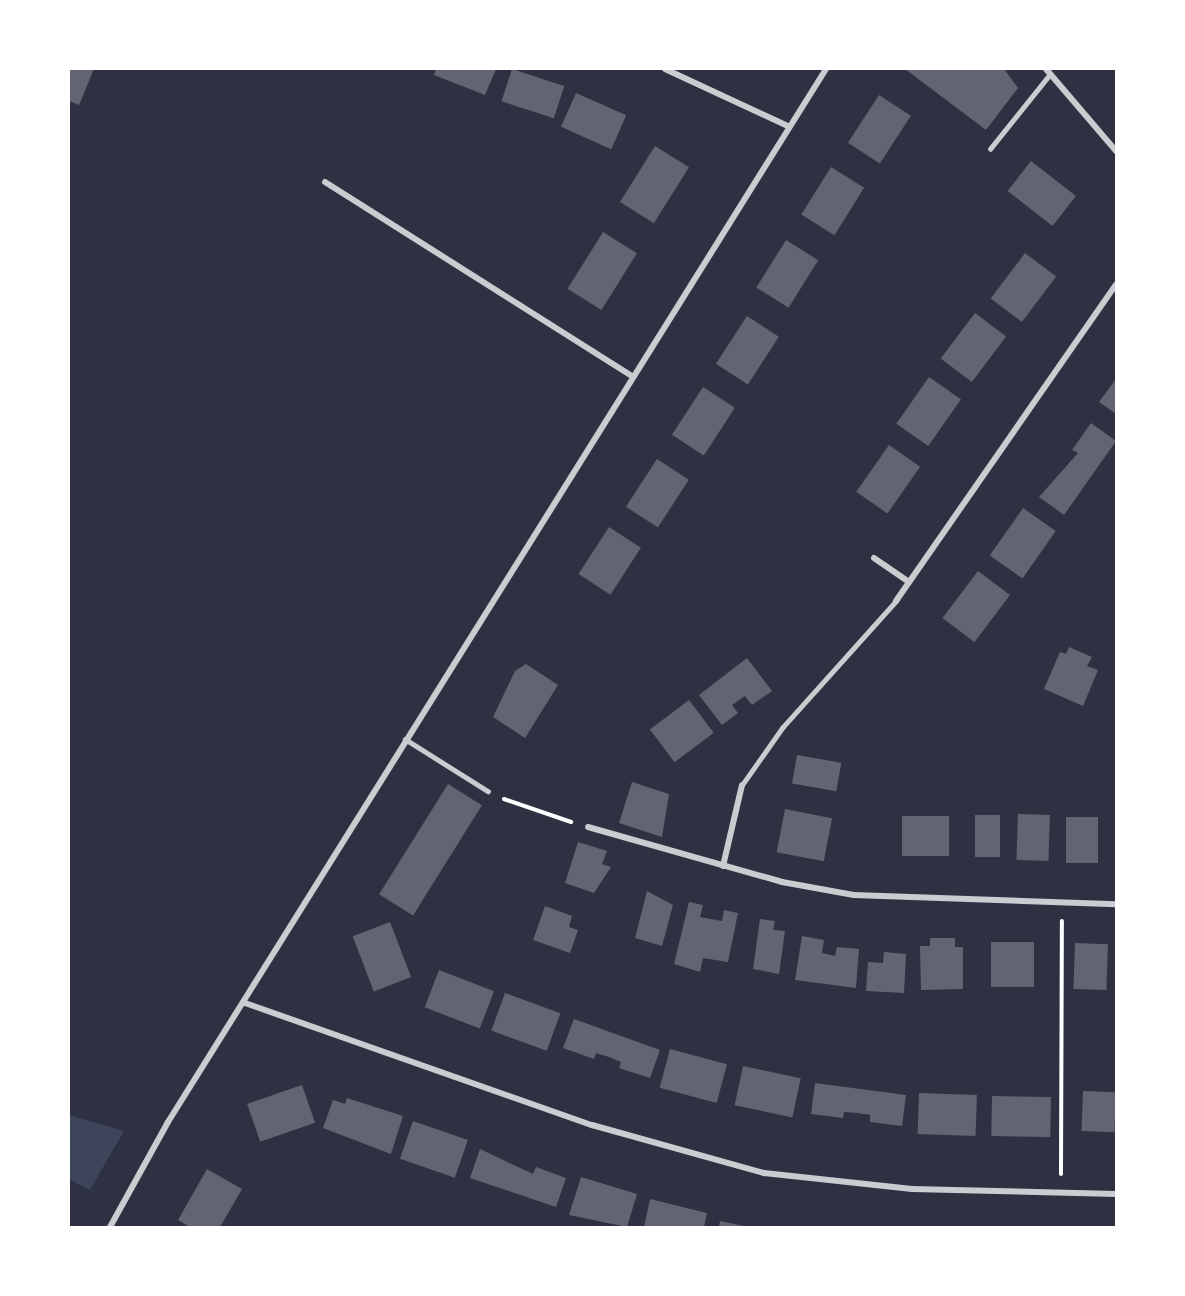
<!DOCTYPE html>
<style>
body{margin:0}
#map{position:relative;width:1185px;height:1296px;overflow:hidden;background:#2d3142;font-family:"Titillium Web",sans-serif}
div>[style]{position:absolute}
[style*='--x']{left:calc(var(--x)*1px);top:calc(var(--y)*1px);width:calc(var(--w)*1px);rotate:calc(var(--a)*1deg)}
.green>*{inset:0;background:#3c4559}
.building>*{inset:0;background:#626471;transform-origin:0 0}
.path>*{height:4px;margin:-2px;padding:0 2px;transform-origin:2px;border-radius:2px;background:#fff}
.service>*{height:4.5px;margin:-2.25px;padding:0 2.25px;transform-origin:2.25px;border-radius:2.25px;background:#caccd0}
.minor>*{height:6px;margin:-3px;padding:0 3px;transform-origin:3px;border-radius:3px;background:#caccd0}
span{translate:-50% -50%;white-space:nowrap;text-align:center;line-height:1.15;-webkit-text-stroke:6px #fff;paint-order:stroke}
.frame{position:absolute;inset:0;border:70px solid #fff;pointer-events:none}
</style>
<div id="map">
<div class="green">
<i style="clip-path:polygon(69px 1115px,124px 1131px,90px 1190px,69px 1179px)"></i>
</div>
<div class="building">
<i style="clip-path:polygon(69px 69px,94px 69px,79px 105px,69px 101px)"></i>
<i style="clip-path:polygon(436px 69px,496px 69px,485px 95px,434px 75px)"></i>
<i style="left:512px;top:69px;width:55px;height:34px;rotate:18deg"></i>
<i style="clip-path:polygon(905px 69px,1004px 69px,1018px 88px,986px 130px)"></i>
<i style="left:576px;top:93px;width:55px;height:37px;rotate:24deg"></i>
<i style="left:879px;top:95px;width:38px;height:57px;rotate:33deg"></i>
<i style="left:655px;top:146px;width:40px;height:66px;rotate:32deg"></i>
<i style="left:1031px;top:161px;width:57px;height:38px;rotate:38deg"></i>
<i style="left:831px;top:167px;width:39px;height:56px;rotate:32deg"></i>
<i style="left:603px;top:232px;width:40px;height:67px;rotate:32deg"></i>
<i style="left:786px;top:240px;width:38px;height:56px;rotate:32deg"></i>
<i style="left:1025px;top:253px;width:39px;height:57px;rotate:37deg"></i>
<i style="left:975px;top:313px;width:39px;height:57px;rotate:37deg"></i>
<i style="left:747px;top:316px;width:38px;height:57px;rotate:33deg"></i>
<i style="left:929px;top:377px;width:39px;height:57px;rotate:35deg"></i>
<i style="clip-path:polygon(1116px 379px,1116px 414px,1099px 402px)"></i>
<i style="left:703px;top:387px;width:38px;height:57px;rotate:33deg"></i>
<i style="clip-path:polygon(1091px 423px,1116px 441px,1064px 515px,1039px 497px,1078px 453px,1072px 450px)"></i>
<i style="left:889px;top:445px;width:38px;height:57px;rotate:35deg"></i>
<i style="left:657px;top:459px;width:38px;height:57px;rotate:33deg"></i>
<i style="left:1023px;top:508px;width:40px;height:58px;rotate:35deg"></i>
<i style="left:609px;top:527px;width:38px;height:56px;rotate:33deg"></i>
<i style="left:978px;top:571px;width:40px;height:59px;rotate:37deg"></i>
<i style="clip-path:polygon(1069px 647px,1092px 657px,1087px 666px,1098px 670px,1083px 706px,1044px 689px,1060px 652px,1066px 654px)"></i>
<i style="clip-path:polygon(747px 658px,772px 691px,752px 705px,745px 696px,732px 705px,738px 713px,722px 725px,699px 695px)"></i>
<i style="clip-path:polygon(526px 664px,558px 685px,525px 738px,493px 717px,515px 671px)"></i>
<i style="left:689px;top:700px;width:41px;height:49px;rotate:53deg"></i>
<i style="left:797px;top:755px;width:45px;height:29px;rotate:10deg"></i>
<i style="clip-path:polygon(632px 782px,669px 794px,662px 837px,619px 823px)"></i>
<i style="left:448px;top:784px;width:40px;height:130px;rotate:32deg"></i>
<i style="left:785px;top:809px;width:48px;height:44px;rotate:11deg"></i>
<i style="left:1018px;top:814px;width:32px;height:46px;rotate:2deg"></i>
<i style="left:975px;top:815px;width:25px;height:42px"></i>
<i style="left:902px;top:816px;width:47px;height:40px"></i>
<i style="left:1066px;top:817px;width:32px;height:46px"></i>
<i style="clip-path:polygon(578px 842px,607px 851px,602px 864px,611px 867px,594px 893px,565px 883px)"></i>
<i style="clip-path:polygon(647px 891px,673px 905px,662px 946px,635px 938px)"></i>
<i style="clip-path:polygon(689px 902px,703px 905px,700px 917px,722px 921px,724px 910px,738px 913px,728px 962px,703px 958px,700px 972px,674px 964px)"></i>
<i style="clip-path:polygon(545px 906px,572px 916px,569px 927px,578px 930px,570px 953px,533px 940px)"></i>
<i style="clip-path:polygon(760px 919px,775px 921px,773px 930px,785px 931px,779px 974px,753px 969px)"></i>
<i style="left:390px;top:922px;width:59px;height:40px;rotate:69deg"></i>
<i style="clip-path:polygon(802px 936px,824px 940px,822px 953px,835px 956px,837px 947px,859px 949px,856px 988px,795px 980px)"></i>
<i style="clip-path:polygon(930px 938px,955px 938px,955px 947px,963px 947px,963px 989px,921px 990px,920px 946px,930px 946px)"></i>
<i style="left:991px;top:942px;width:43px;height:45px"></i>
<i style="left:1075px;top:943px;width:33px;height:46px;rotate:2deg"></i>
<i style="clip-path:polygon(884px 952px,906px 954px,904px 993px,866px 991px,868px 962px,883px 963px)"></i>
<i style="left:439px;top:970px;width:59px;height:40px;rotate:21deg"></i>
<i style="left:505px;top:993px;width:59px;height:40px;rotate:20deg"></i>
<i style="clip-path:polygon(574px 1019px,660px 1050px,650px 1078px,619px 1068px,621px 1062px,609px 1057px,596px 1053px,594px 1059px,563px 1048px)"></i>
<i style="left:670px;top:1049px;width:59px;height:40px;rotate:15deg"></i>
<i style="left:743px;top:1066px;width:59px;height:40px;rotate:12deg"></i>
<i style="clip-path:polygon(815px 1083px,906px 1095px,902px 1126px,870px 1122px,870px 1115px,858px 1113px,844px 1112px,843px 1118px,811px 1114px)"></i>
<i style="left:302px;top:1085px;width:40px;height:58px;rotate:71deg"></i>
<i style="left:1083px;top:1091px;width:33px;height:40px;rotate:2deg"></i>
<i style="left:919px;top:1093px;width:58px;height:41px;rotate:2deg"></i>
<i style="left:992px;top:1096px;width:59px;height:40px;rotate:1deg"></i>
<i style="clip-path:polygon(347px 1098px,403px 1116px,391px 1154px,323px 1128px,333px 1100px,345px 1104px)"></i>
<i style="left:413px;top:1121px;width:58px;height:40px;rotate:19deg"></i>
<i style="clip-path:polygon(480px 1149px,533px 1174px,536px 1167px,566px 1178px,556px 1207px,470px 1178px)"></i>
<i style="clip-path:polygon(207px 1169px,242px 1189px,220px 1227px,190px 1227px,178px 1220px)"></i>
<i style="clip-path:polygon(581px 1177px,637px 1194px,627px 1227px,569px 1215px)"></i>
<i style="clip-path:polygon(650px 1199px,707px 1213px,704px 1227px,644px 1227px)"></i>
<i style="clip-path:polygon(720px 1221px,744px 1226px,744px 1227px,719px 1227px)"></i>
</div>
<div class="path">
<i style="--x:504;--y:799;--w:71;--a:18.9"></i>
<i style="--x:1061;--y:1174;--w:253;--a:-89.8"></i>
</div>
<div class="service">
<i style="--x:990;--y:149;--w:96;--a:-51.3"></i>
<i style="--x:405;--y:739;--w:98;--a:32.1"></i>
<i style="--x:742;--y:785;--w:70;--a:-54.9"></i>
<i style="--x:782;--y:728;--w:171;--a:-48.1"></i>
</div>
<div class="minor">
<i style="--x:665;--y:69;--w:136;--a:24.9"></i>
<i style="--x:1046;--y:69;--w:108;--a:49.5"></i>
<i style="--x:325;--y:182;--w:363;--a:32.3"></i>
<i style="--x:874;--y:558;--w:42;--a:34.4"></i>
<i style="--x:896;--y:601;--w:385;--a:-55.2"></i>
<i style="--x:588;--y:827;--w:202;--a:15.8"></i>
<i style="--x:782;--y:882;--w:73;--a:10.2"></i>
<i style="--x:854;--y:895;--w:262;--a:2"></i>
<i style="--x:723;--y:866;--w:83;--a:-76.8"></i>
<i style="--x:245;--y:1003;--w:368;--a:19.4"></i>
<i style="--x:592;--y:1125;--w:179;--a:15.6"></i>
<i style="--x:764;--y:1173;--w:149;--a:6.2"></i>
<i style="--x:912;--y:1189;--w:204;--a:1.4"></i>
<i style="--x:110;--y:1227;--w:120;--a:-61.1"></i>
<i style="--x:168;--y:1122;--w:1242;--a:-58"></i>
</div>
<div class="frame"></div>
</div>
